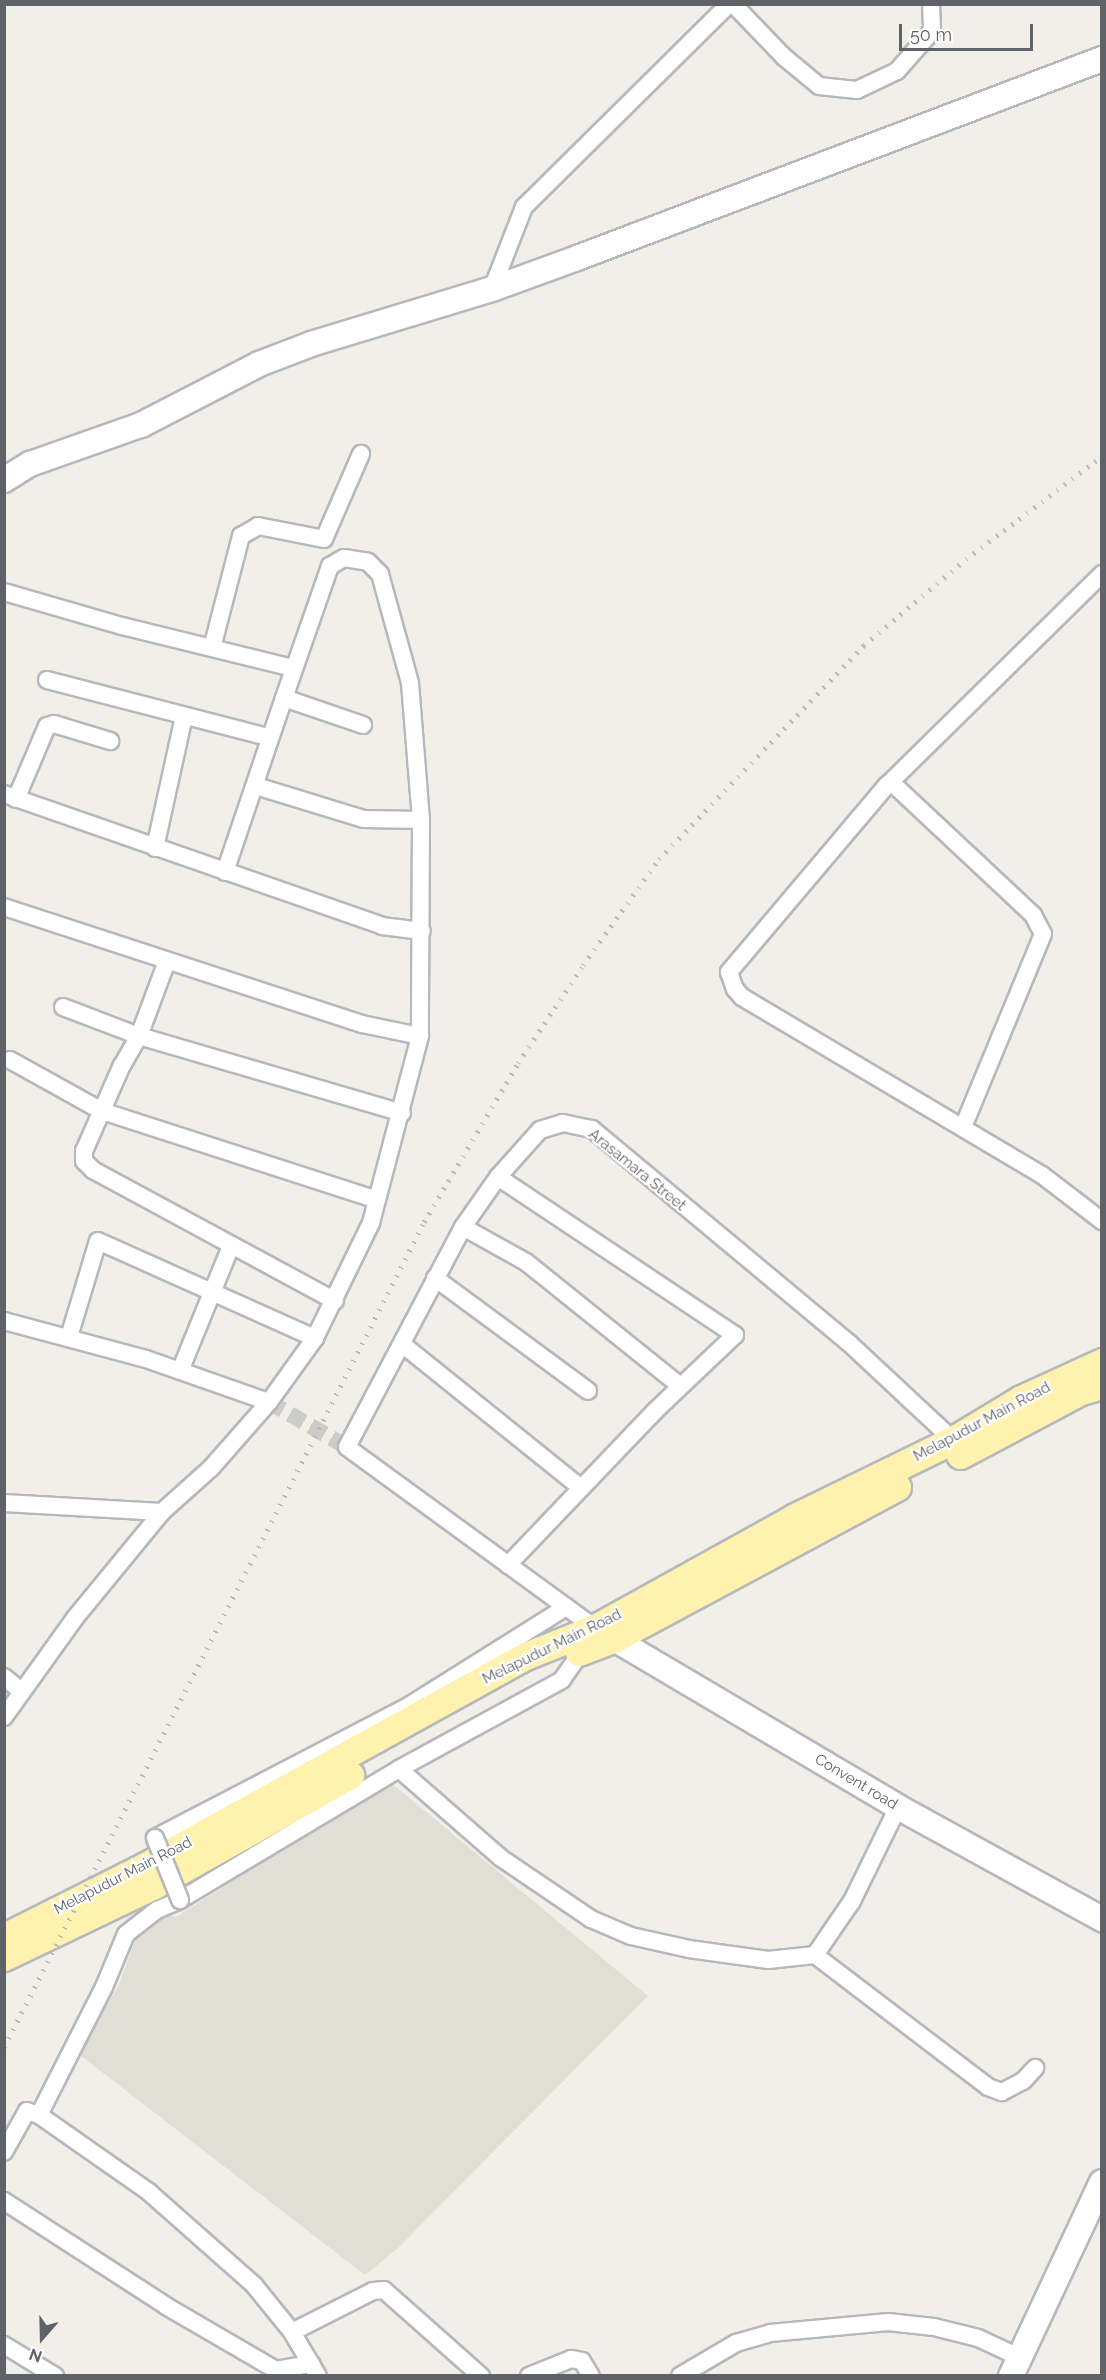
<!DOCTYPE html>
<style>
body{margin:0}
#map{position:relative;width:1106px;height:2380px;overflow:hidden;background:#f1efe8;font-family:Raleway,sans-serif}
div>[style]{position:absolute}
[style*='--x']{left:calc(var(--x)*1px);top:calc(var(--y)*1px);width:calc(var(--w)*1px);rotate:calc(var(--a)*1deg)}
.education>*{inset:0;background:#e1ded6}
.street-tunnel>*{height:16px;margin-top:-8px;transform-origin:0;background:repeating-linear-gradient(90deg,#ccccc8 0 16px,transparent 0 24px)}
.roads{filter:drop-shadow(2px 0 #b5b8bc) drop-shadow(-2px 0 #b5b8bc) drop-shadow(0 2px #b5b8bc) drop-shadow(0 -2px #b5b8bc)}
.street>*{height:16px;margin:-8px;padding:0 8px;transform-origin:8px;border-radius:8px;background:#fff}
.secondary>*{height:24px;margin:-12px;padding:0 12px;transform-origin:12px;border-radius:12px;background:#fff}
.primary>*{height:27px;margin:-13.5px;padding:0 13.5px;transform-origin:13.5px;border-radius:13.5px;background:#fff2af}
.rail>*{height:4.5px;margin-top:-2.25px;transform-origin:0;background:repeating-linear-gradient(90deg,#b6b7b8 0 1.5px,transparent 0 9.5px)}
.bridges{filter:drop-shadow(2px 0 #b5b8bc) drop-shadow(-2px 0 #b5b8bc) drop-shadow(0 2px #b5b8bc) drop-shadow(0 -2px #b5b8bc)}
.street-bridge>*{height:16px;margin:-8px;padding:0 8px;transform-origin:8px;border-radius:8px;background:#fff}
span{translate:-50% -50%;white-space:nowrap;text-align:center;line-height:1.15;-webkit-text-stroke:4.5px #fff;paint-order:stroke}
.street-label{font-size:15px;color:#5f6368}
.frame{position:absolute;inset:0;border:6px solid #5f6368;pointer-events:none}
.north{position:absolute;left:12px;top:2308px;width:60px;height:60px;-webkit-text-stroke:4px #fff;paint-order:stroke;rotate:200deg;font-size:16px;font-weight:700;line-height:24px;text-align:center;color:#5f6368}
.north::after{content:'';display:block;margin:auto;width:21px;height:27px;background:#5f6368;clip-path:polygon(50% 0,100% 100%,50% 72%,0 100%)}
.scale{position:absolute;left:899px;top:24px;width:134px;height:27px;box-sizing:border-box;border:3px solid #5f6368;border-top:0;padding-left:8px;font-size:18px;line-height:21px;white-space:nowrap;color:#5f6368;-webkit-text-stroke:4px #fff;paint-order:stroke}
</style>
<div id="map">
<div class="education">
<i style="clip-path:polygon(390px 1782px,648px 1996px,397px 2249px,365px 2275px,76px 2052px,118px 1987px,138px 1933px,158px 1914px,176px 1917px)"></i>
</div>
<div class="street-tunnel">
<i style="--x:269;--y:1402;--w:90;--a:30"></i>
</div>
<div class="roads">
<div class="street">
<i style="--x:733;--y:4;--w:74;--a:46.1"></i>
<i style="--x:784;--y:57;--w:45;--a:39.6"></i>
<i style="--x:819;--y:86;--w:38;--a:6"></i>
<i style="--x:857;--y:90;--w:44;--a:-25.4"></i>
<i style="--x:897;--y:71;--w:53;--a:-48.8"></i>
<i style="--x:932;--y:31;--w:27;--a:-92"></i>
<i style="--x:492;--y:289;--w:88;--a:-68.7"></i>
<i style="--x:524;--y:207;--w:289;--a:-44.7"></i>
<i style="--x:1102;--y:574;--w:301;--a:135.5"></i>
<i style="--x:887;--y:785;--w:245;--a:130.2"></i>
<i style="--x:729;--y:972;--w:18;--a:71"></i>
<i style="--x:735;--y:989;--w:11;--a:49"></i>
<i style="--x:742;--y:997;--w:349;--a:30.7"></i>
<i style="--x:1042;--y:1175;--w:76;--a:37.5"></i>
<i style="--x:4;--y:592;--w:123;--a:16.1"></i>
<i style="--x:122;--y:626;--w:176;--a:13.8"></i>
<i style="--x:212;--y:648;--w:116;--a:-75.5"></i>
<i style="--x:241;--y:536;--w:20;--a:-30"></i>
<i style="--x:258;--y:526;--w:67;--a:11.1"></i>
<i style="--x:324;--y:539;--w:93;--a:-66.5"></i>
<i style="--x:47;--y:680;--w:228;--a:14.5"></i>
<i style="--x:363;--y:725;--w:83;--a:-161.1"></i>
<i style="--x:284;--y:698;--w:140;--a:-70.8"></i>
<i style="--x:330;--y:566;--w:16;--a:-30"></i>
<i style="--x:344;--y:558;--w:24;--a:9"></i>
<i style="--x:368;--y:562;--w:17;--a:45"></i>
<i style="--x:380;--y:574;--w:113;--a:74.6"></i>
<i style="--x:410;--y:683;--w:137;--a:85.4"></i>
<i style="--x:421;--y:820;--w:216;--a:90.3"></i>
<i style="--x:891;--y:782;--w:195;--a:43.1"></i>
<i style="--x:1033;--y:915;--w:21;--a:62"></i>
<i style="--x:1043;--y:934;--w:209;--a:112.5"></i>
<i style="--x:256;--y:786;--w:113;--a:17"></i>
<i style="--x:364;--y:819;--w:57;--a:1"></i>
<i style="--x:4;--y:794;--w:400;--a:19.2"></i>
<i style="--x:382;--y:926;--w:40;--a:7.1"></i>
<i style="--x:16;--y:799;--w:79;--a:-67"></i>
<i style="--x:47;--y:726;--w:7;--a:-16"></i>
<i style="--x:54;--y:724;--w:59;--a:16.9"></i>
<i style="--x:155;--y:848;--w:135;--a:-77.6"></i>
<i style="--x:225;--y:872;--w:184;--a:-71.3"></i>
<i style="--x:4;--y:907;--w:377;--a:18.1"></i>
<i style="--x:362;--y:1024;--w:59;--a:11.7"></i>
<i style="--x:420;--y:1036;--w:193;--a:104.7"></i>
<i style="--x:371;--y:1223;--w:128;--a:116"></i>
<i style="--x:315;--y:1338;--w:79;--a:125.7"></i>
<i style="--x:167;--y:961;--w:80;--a:110.5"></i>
<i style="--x:139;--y:1036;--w:34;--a:120"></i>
<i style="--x:122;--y:1065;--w:94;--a:113.8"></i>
<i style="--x:84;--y:1151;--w:10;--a:90"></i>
<i style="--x:84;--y:1161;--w:13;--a:45"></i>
<i style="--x:93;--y:1170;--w:275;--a:28.4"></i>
<i style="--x:63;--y:1007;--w:81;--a:20.9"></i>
<i style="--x:139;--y:1036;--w:274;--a:16.3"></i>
<i style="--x:10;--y:1060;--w:105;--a:29"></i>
<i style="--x:102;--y:1111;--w:289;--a:17.9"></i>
<i style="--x:498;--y:1177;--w:285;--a:33.7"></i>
<i style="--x:735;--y:1335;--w:110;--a:136.5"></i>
<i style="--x:655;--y:1411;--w:213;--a:133.7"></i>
<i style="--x:463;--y:1227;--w:72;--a:29.1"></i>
<i style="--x:526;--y:1262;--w:198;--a:38.8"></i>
<i style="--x:435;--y:1278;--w:190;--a:36.4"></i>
<i style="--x:4;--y:1321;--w:147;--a:15"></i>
<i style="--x:146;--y:1359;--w:130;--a:19.3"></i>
<i style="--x:269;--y:1402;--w:88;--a:131.3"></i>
<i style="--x:211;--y:1468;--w:66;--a:138.1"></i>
<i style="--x:162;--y:1512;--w:137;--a:129.4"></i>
<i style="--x:75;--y:1618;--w:122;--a:125.6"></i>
<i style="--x:69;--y:1337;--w:100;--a:-73.2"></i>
<i style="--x:98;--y:1241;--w:238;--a:24.1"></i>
<i style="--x:402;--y:1344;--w:228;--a:38.8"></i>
<i style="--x:180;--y:1371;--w:135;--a:-67.8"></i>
<i style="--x:4;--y:1503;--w:158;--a:3.3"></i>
<i style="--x:595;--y:1628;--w:307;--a:-143.9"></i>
<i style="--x:347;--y:1447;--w:249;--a:-62.2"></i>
<i style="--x:463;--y:1227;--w:61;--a:-55"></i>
<i style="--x:498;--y:1177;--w:63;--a:-48.2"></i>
<i style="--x:540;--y:1130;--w:24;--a:-17"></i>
<i style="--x:563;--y:1123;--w:30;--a:12"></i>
<i style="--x:592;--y:1129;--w:334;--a:39.8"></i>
<i style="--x:849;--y:1343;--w:142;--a:43"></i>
<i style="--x:582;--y:1651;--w:35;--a:125"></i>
<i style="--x:562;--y:1680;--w:186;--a:151.4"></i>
<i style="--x:399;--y:1769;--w:135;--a:41.1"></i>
<i style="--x:501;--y:1858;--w:109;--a:34.1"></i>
<i style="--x:591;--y:1919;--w:43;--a:23"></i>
<i style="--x:631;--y:1936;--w:59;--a:12.6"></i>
<i style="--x:689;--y:1949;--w:80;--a:7.9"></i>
<i style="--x:768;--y:1960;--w:47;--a:-6.1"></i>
<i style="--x:815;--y:1955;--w:65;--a:-55.6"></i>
<i style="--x:852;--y:1901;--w:105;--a:-63.9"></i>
<i style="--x:4;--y:1677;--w:21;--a:39"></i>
<i style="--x:155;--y:1838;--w:288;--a:-27.5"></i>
<i style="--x:410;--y:1705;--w:184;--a:-32.1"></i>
<i style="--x:815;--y:1955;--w:218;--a:37.3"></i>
<i style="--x:988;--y:2087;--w:15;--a:20"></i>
<i style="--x:1002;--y:2092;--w:24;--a:-28"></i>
<i style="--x:1023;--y:2081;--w:18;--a:-47"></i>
<i style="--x:4;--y:2152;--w:47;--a:-60.7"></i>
<i style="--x:27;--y:2111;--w:13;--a:18"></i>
<i style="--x:4;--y:2201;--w:193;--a:32.9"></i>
<i style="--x:166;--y:2306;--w:127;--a:30.2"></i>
<i style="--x:276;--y:2370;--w:36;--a:-10"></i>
<i style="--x:292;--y:2332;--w:91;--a:-26.8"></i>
<i style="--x:373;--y:2291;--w:11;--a:-5"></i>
<i style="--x:384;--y:2290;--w:130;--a:41.6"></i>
<i style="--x:4;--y:2345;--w:60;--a:31.3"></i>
<i style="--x:318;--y:2376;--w:51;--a:-120.6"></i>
<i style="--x:292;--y:2332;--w:60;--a:-129"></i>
<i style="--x:254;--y:2285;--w:140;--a:-138.5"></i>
<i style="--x:149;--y:2192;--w:134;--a:-145"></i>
<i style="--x:39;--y:2115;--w:144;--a:-63.1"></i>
<i style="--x:104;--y:1987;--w:57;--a:-67.5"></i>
<i style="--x:126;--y:1934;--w:39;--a:-38"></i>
<i style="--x:157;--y:1910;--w:25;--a:-23"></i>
<i style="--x:180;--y:1900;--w:255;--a:-30.9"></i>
<i style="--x:529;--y:2376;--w:45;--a:-22"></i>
<i style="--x:571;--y:2359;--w:11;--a:10"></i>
<i style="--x:582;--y:2361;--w:17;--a:59"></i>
<i style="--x:680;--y:2376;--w:65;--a:-30.5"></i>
<i style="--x:736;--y:2343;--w:35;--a:-16"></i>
<i style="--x:770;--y:2333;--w:119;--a:-5.3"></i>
<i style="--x:888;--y:2322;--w:46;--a:6.2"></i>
<i style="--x:934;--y:2327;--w:45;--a:14"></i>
<i style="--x:978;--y:2338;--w:45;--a:24.9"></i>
</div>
<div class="secondary">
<i style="--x:4;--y:480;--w:31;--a:-32"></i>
<i style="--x:30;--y:464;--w:118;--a:-19.4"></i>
<i style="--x:141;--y:425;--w:133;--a:-27.3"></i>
<i style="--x:259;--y:364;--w:56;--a:-21"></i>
<i style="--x:311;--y:344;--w:189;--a:-16.9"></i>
<i style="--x:492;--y:289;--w:90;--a:-20"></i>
<i style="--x:577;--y:258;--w:561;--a:-20.76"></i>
<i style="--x:599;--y:1630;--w:347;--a:30.6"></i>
<i style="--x:898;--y:1807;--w:233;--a:28.8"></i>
<i style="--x:1011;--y:2376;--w:214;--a:-64.9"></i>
</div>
<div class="primary">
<i style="--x:960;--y:1455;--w:137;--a:-27.9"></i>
<i style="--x:1081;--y:1391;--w:22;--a:-16"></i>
<i style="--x:579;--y:1652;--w:39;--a:-21"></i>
<i style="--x:615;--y:1638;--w:320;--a:-28.2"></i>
<i style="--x:4;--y:1937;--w:158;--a:-26.7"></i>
<i style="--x:145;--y:1866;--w:437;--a:-28.9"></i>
<i style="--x:528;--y:1655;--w:72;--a:-21.9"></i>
<i style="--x:595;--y:1628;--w:229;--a:-29"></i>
<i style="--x:795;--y:1517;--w:176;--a:-26"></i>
<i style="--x:953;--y:1440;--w:79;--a:-31.1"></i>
<i style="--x:1021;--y:1399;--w:89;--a:-24.6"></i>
<i style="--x:4;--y:1957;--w:166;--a:-25.6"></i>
<i style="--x:154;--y:1885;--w:225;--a:-29.3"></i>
</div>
</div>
<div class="rail">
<i style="--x:4;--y:2047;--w:926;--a:-63.02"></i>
<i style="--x:424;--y:1222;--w:185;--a:-59.4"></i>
<i style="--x:518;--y:1063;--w:118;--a:-56.4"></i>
<i style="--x:583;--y:965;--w:130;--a:-54.4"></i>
<i style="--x:659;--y:859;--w:296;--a:-46.2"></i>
<i style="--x:864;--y:645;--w:133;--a:-40.1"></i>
<i style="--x:966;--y:559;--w:171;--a:-37.1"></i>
</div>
<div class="bridges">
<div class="street-bridge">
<i style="--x:155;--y:1838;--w:67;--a:68"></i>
</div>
</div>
<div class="street-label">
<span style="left:637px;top:1170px;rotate:39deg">Arasamara Street</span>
<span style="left:982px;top:1422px;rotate:-28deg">Melapudur Main Road</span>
<span style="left:552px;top:1647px;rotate:-26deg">Melapudur Main Road</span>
<span style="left:856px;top:1782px;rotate:31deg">Convent road</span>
<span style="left:123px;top:1876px;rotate:-27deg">Melapudur Main Road</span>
</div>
<div class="frame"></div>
<div class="north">N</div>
<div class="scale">50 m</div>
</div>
